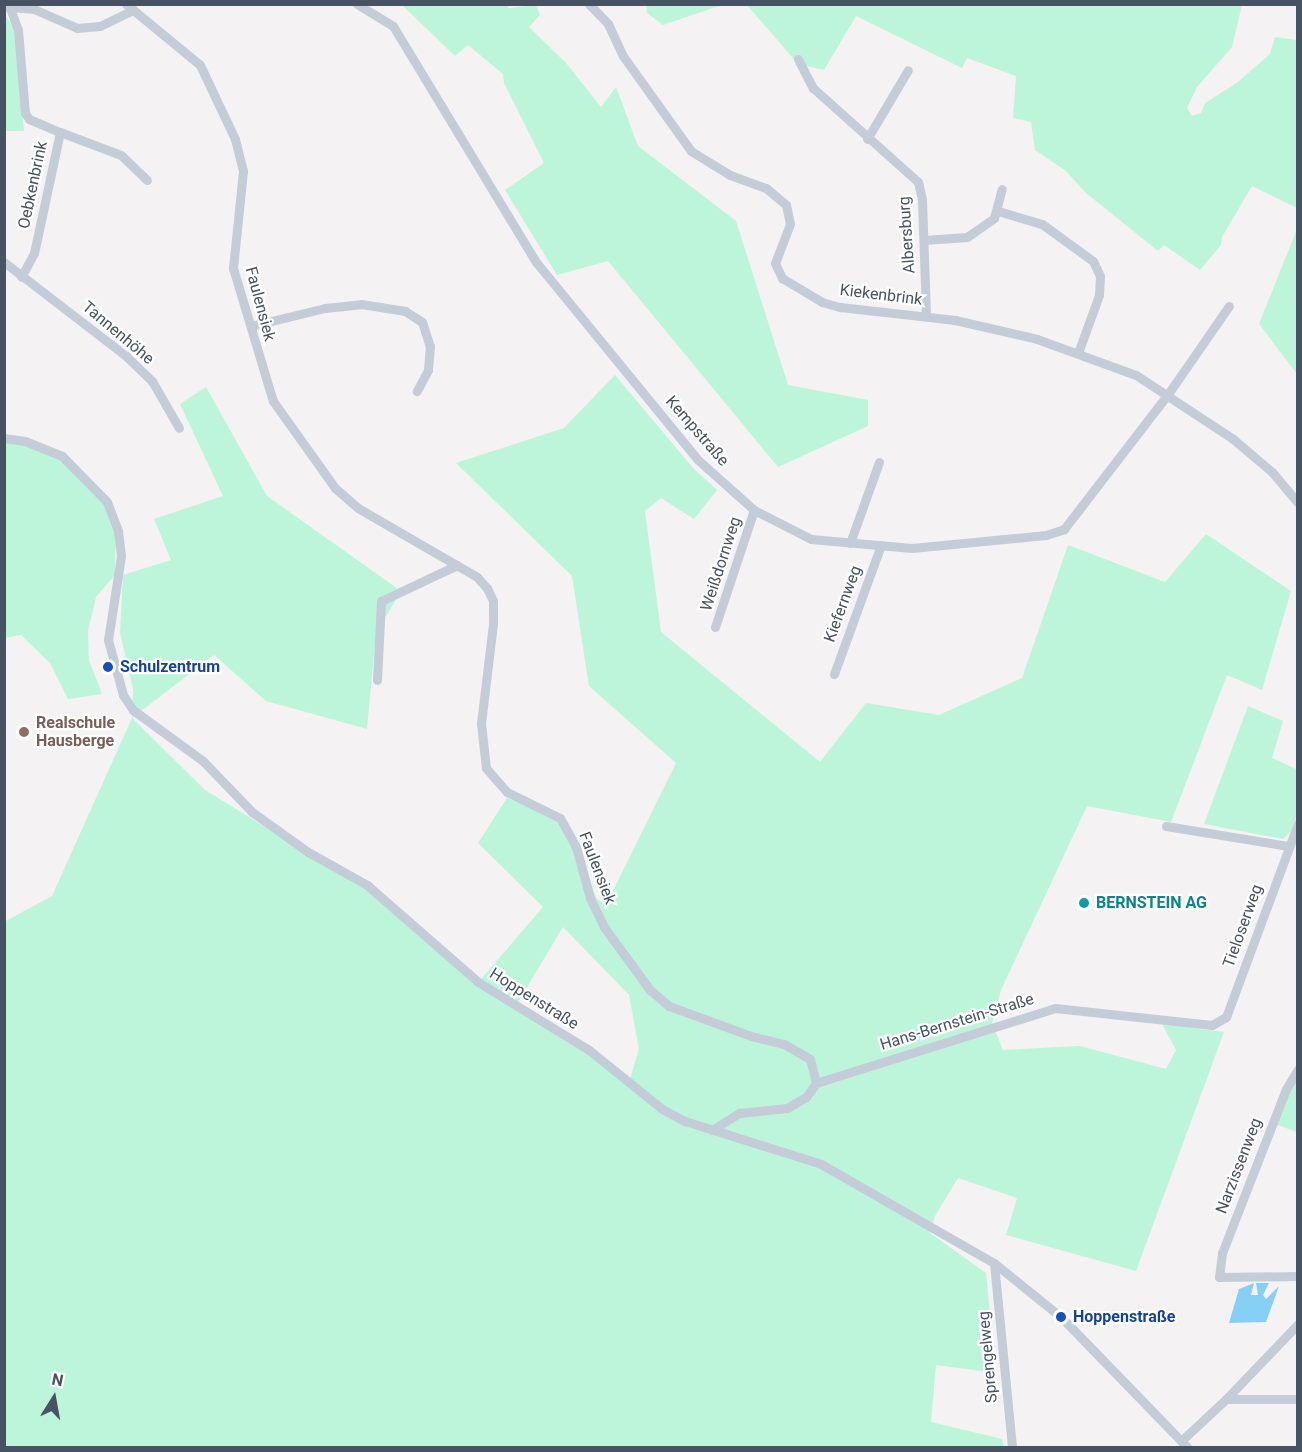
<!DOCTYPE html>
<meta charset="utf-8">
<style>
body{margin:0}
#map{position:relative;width:1302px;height:1452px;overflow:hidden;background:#f4f2f2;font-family:Roboto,sans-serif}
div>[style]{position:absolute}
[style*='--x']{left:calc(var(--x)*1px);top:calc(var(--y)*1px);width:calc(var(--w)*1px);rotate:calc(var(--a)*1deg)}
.green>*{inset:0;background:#bdf5da}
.water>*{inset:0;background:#86d0f6}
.minor>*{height:9px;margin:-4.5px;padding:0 4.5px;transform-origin:4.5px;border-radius:4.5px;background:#c4ccd8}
.dots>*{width:16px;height:16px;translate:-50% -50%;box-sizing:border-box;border:3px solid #fff;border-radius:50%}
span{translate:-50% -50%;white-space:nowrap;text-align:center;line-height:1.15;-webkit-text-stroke:4.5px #fff;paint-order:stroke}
.street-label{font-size:16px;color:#475262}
.transit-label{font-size:16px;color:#164399;font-weight:700}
.left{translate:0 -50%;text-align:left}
.education-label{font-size:16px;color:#785e54;font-weight:700}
.culture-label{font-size:16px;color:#0d838f;font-weight:700}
.frame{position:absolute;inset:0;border:6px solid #475262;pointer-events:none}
.north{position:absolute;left:24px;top:1368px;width:60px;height:60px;-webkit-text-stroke:4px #fff;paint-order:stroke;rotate:11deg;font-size:16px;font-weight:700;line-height:24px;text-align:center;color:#475262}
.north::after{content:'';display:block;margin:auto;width:21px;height:27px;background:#475262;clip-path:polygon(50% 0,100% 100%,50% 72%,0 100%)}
</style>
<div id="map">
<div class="green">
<i style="clip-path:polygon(506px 4px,509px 8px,536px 5px,540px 15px,529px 27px,566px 63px,601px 107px,616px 87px,638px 146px,736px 221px,788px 385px,868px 400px,868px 426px,778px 467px,608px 261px,557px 275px,505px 190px,544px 163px,504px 83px,503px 74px,468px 45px,455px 56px,402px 5px)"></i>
<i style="clip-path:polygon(646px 5px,646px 4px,722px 5px,663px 25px,647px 13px)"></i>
<i style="clip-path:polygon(747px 5px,1242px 5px,1232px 47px,1197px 87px,1187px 108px,1192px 116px,1201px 113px,1205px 103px,1238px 82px,1270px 54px,1275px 37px,1297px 40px,1297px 208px,1252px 186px,1222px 237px,1221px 245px,1200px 270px,1164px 245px,1158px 251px,1086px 193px,1066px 171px,1035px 150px,1031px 122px,1013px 118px,1016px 76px,967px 58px,962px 68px,856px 16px,824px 70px,798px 64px)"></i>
<i style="clip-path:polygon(4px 13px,15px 30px,24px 131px,5px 131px)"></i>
<i style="clip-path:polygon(1297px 229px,1298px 374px,1297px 374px,1259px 324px)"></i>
<i style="clip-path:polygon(evenodd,615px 375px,693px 468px,717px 490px,694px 519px,661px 498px,645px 511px,661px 632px,820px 762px,866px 703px,939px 715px,1022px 678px,1068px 545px,1165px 582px,1206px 534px,1291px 591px,1262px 690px,1227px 675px,1171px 822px,1087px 806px,1001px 990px,992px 1023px,1003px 1050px,1080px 1046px,1166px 1069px,1176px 1050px,1162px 1024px,1224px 1032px,1136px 1271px,1006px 1235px,1017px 1198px,958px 1178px,935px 1216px,930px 1233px,986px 1273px,996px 1373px,936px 1365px,931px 1422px,1002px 1439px,1004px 1447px,5px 1447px,4px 922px,52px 896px,132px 718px,133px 689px,120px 633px,123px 575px,171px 560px,154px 519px,223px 496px,180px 404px,206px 387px,267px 496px,401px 591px,376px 633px,367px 729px,266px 701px,214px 655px,132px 718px,205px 790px,366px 889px,476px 985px,543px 907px,478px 843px,507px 798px,555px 818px,588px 874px,596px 898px,606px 905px,676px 763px,589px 686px,572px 576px,456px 463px,564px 428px,615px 375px,563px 927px,629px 995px,639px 1049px,628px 1086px,586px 1051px,514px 1009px,563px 927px)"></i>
<i style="clip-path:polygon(5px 440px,26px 443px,58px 456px,104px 502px,116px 532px,115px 575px,96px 597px,88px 631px,89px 660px,102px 694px,68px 699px,50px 663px,21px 635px,5px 638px)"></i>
<i style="clip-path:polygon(1248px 706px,1283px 721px,1272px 758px,1298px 770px,1297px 815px,1291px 831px,1283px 839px,1204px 824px)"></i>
<i style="clip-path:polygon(1297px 1078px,1297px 1132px,1275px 1124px)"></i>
</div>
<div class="water">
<i style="clip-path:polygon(1254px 1283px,1251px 1295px,1258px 1295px,1256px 1283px,1269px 1283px,1263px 1295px,1266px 1299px,1279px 1286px,1266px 1322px,1229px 1323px,1239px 1289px)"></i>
</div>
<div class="minor">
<i style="--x:126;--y:4;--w:96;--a:39.5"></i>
<i style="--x:200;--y:65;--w:82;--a:64.7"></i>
<i style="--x:235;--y:139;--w:33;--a:76"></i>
<i style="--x:243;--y:171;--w:98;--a:95.9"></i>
<i style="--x:233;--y:268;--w:139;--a:73.3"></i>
<i style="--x:273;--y:401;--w:107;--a:54.5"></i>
<i style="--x:335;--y:488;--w:30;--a:41"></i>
<i style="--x:358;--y:508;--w:138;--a:30.1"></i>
<i style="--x:477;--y:577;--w:15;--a:48"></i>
<i style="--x:487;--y:588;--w:14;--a:65"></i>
<i style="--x:493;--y:601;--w:23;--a:90"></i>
<i style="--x:493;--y:624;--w:100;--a:96.9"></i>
<i style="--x:481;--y:723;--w:45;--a:83.7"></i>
<i style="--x:486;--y:768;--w:32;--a:49"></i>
<i style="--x:507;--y:792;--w:59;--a:26.1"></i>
<i style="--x:560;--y:818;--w:33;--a:61"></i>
<i style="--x:576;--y:847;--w:53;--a:74.6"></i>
<i style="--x:590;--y:898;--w:32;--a:64"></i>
<i style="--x:604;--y:927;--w:78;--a:53.9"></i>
<i style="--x:650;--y:990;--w:25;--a:40"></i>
<i style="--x:669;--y:1006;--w:87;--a:20.1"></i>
<i style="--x:751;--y:1036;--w:34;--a:14"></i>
<i style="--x:784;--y:1044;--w:30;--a:30"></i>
<i style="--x:810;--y:1059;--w:25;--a:76"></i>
<i style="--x:357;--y:4;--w:42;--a:31.4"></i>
<i style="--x:393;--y:26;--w:276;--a:58.8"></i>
<i style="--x:536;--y:262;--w:254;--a:50.7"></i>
<i style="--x:697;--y:459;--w:76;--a:41.8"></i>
<i style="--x:754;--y:510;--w:64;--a:27"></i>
<i style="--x:811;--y:539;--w:101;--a:5.1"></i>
<i style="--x:912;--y:548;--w:135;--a:-5.5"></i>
<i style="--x:1046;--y:535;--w:19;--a:-18"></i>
<i style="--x:1064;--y:529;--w:170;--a:-52.4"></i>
<i style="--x:1168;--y:394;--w:107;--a:-55.3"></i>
<i style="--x:589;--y:4;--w:28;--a:46"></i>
<i style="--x:608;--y:24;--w:35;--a:65"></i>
<i style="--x:623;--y:56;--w:117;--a:54.4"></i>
<i style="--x:691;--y:151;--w:46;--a:31.6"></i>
<i style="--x:730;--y:175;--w:38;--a:20"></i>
<i style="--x:766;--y:188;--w:26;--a:40"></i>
<i style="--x:786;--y:205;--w:19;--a:78"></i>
<i style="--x:790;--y:224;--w:42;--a:111"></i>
<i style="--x:775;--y:263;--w:17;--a:65"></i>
<i style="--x:782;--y:278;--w:47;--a:31"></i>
<i style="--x:822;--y:302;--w:19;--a:16"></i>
<i style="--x:840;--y:307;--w:116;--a:6.4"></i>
<i style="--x:955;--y:320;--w:84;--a:13"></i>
<i style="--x:1037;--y:339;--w:105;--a:20"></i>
<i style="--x:1136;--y:375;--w:116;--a:33.4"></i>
<i style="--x:1233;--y:439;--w:51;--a:40.2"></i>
<i style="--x:1272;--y:472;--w:40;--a:50"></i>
<i style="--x:8;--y:7;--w:26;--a:4"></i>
<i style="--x:34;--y:9;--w:47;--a:23.8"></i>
<i style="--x:77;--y:28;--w:23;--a:-5"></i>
<i style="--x:100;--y:26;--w:37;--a:-26"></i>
<i style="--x:10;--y:8;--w:23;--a:70"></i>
<i style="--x:18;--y:30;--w:83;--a:85.2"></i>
<i style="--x:25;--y:113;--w:7;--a:56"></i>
<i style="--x:29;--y:119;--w:34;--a:23"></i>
<i style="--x:60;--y:132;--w:124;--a:102.1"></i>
<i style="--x:34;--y:253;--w:27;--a:118"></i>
<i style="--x:798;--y:59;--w:33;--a:63"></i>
<i style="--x:813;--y:88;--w:141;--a:41.8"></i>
<i style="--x:918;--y:182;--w:18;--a:77"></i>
<i style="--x:922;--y:200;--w:116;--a:88"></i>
<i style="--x:60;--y:132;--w:65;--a:20.7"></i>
<i style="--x:121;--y:155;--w:36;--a:44"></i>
<i style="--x:867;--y:139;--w:80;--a:-59.3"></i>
<i style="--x:998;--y:211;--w:46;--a:16.5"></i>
<i style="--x:1042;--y:224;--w:63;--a:36"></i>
<i style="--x:1093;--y:261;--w:17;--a:65"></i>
<i style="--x:1100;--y:276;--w:19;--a:93"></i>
<i style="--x:1099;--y:295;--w:62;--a:109.9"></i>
<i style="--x:924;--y:240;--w:43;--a:-4"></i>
<i style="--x:967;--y:237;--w:33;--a:-35"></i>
<i style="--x:994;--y:218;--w:30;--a:-75"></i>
<i style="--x:4;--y:262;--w:154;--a:37.6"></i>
<i style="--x:126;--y:356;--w:36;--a:44"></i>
<i style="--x:152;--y:381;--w:54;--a:60.1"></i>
<i style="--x:251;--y:326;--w:76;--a:-13.7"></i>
<i style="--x:325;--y:308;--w:36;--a:-6"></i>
<i style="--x:361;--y:304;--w:45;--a:9"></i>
<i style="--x:405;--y:311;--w:20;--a:33"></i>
<i style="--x:422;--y:322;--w:25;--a:72"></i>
<i style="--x:430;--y:346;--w:24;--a:95"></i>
<i style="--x:428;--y:370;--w:24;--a:118"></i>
<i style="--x:4;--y:438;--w:21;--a:8"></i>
<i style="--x:25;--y:441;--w:40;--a:22"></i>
<i style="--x:62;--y:456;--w:64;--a:45.6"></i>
<i style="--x:107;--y:502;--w:31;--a:69"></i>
<i style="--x:118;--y:531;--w:25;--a:83"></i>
<i style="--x:121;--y:556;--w:85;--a:98.8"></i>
<i style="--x:108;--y:640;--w:57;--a:74.7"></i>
<i style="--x:123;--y:695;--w:18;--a:56"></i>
<i style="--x:133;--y:710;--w:87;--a:36.1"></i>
<i style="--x:203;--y:761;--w:71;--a:46.1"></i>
<i style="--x:252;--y:812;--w:69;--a:35.5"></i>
<i style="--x:308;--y:852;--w:68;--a:29.2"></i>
<i style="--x:367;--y:885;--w:147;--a:41.1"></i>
<i style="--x:478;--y:982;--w:130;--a:31.5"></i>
<i style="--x:589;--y:1050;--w:94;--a:38.9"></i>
<i style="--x:662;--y:1109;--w:26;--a:28"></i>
<i style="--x:685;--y:1121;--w:143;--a:17.5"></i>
<i style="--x:821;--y:1164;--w:199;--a:29.8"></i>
<i style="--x:994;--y:1263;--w:86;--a:38.9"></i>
<i style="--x:1061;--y:1317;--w:182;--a:45.9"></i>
<i style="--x:850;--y:543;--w:86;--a:-70.3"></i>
<i style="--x:715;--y:627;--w:123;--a:-71.6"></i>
<i style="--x:834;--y:674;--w:137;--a:-70"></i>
<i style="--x:377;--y:680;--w:79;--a:-87.1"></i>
<i style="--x:381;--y:601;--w:84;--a:-25.3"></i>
<i style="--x:1166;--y:826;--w:124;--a:9.3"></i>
<i style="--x:1298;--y:1069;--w:23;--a:121"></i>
<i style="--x:1286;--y:1089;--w:176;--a:111.3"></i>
<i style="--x:1222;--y:1253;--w:24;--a:97"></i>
<i style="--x:1219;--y:1277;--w:79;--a:-0.7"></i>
<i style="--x:712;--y:1130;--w:32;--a:-32"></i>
<i style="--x:739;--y:1113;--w:48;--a:-5.9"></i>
<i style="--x:787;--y:1108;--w:22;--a:-30"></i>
<i style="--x:806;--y:1097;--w:17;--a:-54"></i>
<i style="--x:816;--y:1083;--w:250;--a:-17.4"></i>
<i style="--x:1055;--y:1008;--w:158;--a:6.2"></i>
<i style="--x:1212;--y:1025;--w:16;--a:-30"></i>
<i style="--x:1226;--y:1017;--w:207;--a:-69.6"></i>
<i style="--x:994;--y:1263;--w:186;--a:84.4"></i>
<i style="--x:1226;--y:1399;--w:104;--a:-46.2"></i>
<i style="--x:1181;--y:1441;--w:62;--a:-43"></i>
<i style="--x:1226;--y:1399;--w:72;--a:0"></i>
</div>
<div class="dots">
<i style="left:108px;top:667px;background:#1a4fb4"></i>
<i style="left:24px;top:732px;background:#8d6e63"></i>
<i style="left:1084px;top:903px;background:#0f9aa8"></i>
<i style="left:1061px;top:1317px;background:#1a4fb4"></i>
</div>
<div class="street-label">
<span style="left:33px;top:185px;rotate:-78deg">Oebkenbrink</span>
<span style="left:907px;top:235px;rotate:-94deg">Albersburg</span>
<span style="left:881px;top:295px;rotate:7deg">Kiekenbrink</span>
<span style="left:260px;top:304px;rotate:75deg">Faulensiek</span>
<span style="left:118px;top:333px;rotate:40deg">Tannenhöhe</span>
<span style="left:697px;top:431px;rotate:49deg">Kempstraße</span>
<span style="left:721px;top:564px;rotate:-72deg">Weißdornweg</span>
<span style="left:843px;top:604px;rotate:-70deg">Kiefernweg</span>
<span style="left:597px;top:868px;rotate:69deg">Faulensiek</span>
<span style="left:1243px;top:926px;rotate:-70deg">Tieloserweg</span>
<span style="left:534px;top:999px;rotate:32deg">Hoppenstraße</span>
<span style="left:957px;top:1022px;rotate:-17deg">Hans-Bernstein-Straße</span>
<span style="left:1239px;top:1166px;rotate:-69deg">Narzissenweg</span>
<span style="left:988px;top:1357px;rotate:-95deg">Sprengelweg</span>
</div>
<div class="transit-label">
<span class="left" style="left:120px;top:667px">Schulzentrum</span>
<span class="left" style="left:1073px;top:1317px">Hoppenstraße</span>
</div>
<div class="education-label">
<span class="left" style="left:36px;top:732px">Realschule<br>Hausberge</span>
</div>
<div class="culture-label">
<span class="left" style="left:1096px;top:903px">BERNSTEIN AG</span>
</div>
<div class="frame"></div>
<div class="north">N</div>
</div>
